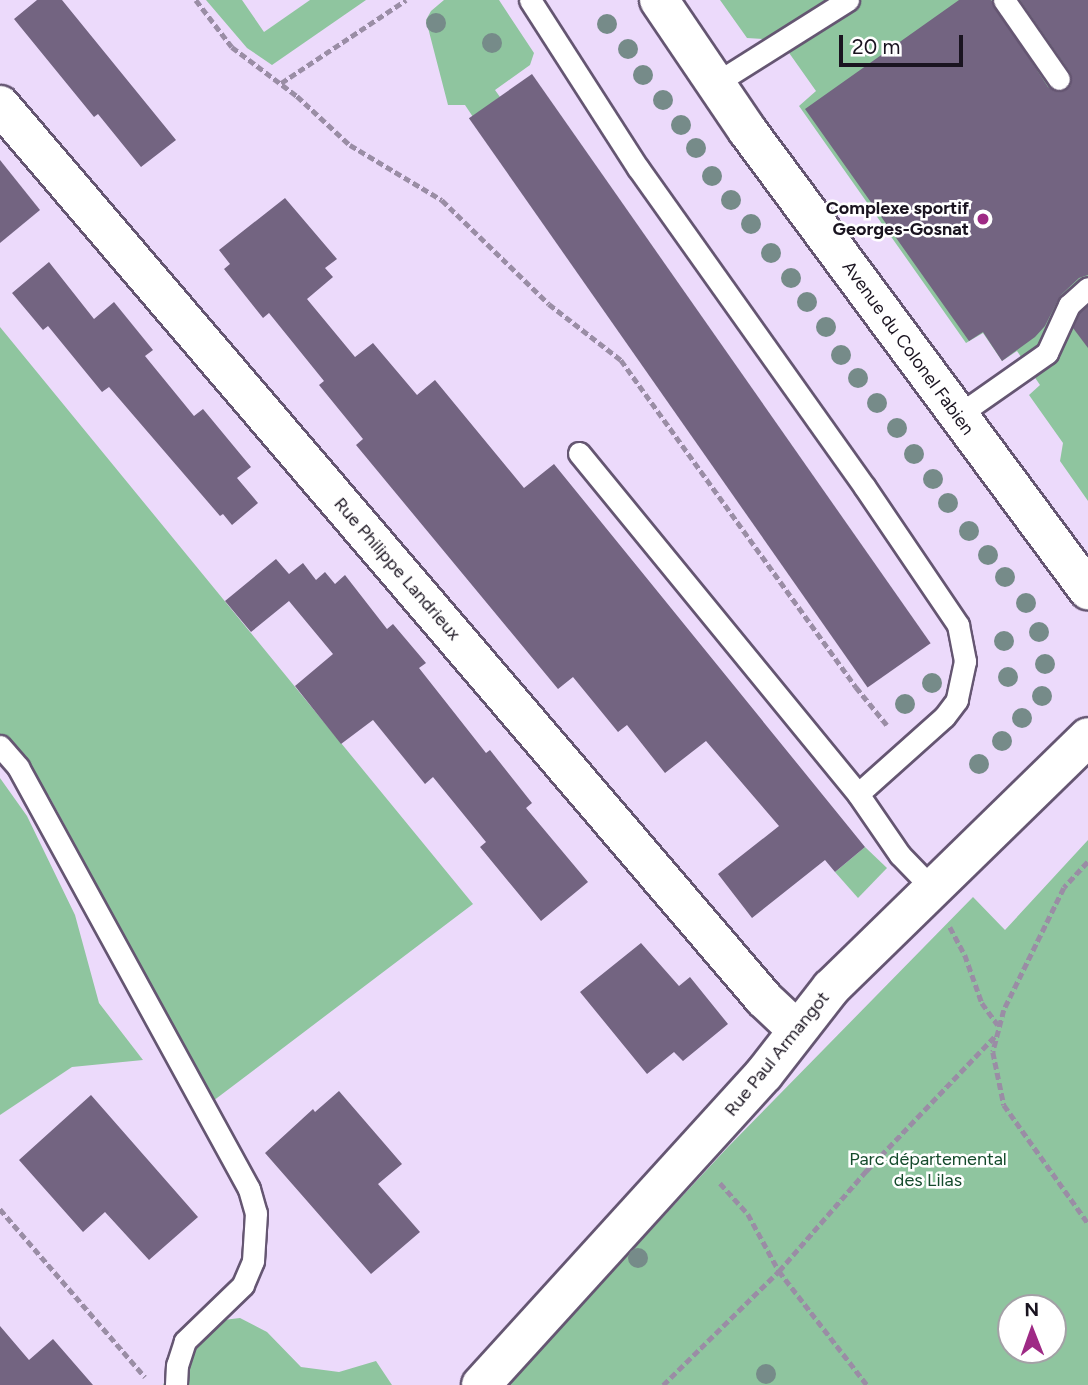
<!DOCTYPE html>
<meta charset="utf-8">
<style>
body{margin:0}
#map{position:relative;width:1088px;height:1385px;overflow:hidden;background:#ecdafb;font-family:Figtree,sans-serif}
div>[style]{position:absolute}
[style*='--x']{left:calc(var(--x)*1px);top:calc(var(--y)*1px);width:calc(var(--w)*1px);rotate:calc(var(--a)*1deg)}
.green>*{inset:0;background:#8fc59f}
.building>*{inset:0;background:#736481;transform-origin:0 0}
.path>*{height:4.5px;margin-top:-2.25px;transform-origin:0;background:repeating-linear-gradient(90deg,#9a8da5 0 7px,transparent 0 10.5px)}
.roads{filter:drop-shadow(2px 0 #655672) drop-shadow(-2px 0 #655672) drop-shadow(0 2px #655672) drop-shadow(0 -2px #655672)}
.lane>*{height:21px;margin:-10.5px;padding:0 10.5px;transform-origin:10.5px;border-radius:10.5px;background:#fff}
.street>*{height:38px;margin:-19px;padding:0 19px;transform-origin:19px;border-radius:19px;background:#fff}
.secondary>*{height:38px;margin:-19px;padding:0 19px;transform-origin:19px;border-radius:19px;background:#fff}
.trees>*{width:20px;height:20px;margin:-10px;border-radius:50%;background:#768b89}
.dots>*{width:19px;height:19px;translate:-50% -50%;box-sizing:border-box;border:4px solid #fff;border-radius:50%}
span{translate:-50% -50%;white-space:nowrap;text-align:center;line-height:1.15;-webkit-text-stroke:5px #fff;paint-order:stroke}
.poi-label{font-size:18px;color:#1a1420;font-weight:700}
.right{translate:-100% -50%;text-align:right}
.street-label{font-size:18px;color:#1a1420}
.park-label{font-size:18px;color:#154b2c}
.north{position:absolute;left:997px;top:1294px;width:70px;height:70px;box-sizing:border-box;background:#fff;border:2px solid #a3a1a6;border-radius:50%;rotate:359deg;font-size:19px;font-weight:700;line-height:28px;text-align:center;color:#1a1420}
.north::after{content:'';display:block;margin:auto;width:24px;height:32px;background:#9e2a85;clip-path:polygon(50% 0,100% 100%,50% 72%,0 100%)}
.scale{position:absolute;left:839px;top:35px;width:124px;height:32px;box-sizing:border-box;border:4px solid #1a1420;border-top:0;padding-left:9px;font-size:21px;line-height:24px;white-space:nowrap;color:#1a1420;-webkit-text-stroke:5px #fff;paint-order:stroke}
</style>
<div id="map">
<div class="green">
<i style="clip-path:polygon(206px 0,242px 0,264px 32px,310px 0,366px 0,272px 65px,247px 48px)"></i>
<i style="clip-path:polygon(444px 0,499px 0,534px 53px,530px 65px,495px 90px,500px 97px,473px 117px,465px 105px,448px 105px,426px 20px,431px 11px)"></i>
<i style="clip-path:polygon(720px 0,1088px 0,1088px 501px,1060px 461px,1063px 443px,1029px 395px,1040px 385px,1017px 351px,1002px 361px,983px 333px,966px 343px,799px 106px,816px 91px,775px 33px,763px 39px,747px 38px)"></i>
<i style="clip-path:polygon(0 327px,473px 904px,213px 1101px,49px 796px,0 734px)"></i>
<i style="clip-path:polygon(0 778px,27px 816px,75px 915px,99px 1003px,143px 1060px,72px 1067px,0 1115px)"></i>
<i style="clip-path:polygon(evenodd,1088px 840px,1088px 1385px,507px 1385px,727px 1148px,973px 897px,1005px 930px,1088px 840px,1011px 1308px,1053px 1308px,1053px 1350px,1011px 1350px,1011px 1308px)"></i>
<i style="clip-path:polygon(865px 847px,887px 868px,858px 898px,835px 872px)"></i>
<i style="clip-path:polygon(240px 1318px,267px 1332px,301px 1367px,339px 1372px,376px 1361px,392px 1385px,163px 1385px,190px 1324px)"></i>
</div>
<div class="building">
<i style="clip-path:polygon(37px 0,62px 0,176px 140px,141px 167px,98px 114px,94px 117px,14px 19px)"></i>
<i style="clip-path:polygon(959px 0,991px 0,1048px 87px,1059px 92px,1071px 85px,1070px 72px,1020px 0,1088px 0,1088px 275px,1079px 278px,1060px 296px,1045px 326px,1035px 337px,1002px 361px,983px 332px,969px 341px,805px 109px)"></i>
<i style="left:532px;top:74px;width:695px;height:77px;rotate:55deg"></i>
<i style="clip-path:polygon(0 160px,40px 210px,0 243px)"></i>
<i style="clip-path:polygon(285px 198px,337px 259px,325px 268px,333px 277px,307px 299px,355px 357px,373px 343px,417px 395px,435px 380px,524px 488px,554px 464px,865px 847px,835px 872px,825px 860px,752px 918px,718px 874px,779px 826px,706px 741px,665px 773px,627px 725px,618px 732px,573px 677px,558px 689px,356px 445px,363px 439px,319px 385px,324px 381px,269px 313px,263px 318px,224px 269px,230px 264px,219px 250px)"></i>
<i style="clip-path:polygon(49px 262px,94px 319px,114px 302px,153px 350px,145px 356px,194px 416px,203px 409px,251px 467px,237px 478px,258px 503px,232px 525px,223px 514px,220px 516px,109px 387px,102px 392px,48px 326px,43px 330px,12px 293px)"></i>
<i style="clip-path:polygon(1088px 306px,1088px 348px,1073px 328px,1080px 313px)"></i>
<i style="clip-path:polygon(276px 559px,289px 574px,303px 563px,316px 580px,325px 572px,335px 584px,345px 575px,387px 629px,393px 624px,426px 663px,419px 668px,486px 753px,490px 750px,532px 803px,526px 808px,588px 882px,541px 921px,480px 847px,486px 842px,433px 777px,425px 784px,373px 720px,341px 744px,295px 686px,333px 654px,289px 601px,251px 632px,225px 601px)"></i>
<i style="clip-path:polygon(641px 943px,679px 986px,690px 977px,728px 1024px,683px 1061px,674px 1052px,647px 1074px,580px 992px)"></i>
<i style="clip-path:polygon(339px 1091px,402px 1164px,378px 1184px,420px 1232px,371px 1274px,265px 1153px,313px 1109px,315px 1112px)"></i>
<i style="clip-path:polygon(91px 1095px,198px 1217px,149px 1260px,105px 1212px,83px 1232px,19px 1160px)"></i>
<i style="clip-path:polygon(0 1326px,29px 1360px,53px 1339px,93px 1385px,0 1385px)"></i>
</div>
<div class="path">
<i style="--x:196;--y:0;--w:59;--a:52.5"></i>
<i style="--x:232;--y:47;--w:81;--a:37"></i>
<i style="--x:297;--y:96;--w:72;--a:42.8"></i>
<i style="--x:350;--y:145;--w:107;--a:30.9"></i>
<i style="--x:442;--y:200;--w:149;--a:44.2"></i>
<i style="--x:549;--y:304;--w:91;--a:37.9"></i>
<i style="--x:621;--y:360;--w:403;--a:54.3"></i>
<i style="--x:856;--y:687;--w:49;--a:50.8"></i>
<i style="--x:281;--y:83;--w:150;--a:-33.6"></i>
<i style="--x:1088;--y:862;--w:35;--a:133"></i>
<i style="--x:1064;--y:888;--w:136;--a:116.2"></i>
<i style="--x:1004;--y:1010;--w:43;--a:104.7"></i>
<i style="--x:993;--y:1052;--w:54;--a:78.3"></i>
<i style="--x:1004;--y:1105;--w:145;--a:54.6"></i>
<i style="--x:950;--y:927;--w:32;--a:62"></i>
<i style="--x:965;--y:955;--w:51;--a:70.5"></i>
<i style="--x:982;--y:1003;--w:27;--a:54"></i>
<i style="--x:720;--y:1183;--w:42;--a:47.9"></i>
<i style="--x:748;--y:1214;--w:65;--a:61.5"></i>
<i style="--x:779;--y:1271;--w:144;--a:52.3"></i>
<i style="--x:0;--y:1209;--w:222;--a:49.2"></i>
<i style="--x:663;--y:1385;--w:163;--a:-44.5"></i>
<i style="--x:779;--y:1271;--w:133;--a:-49"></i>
<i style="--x:866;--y:1171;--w:188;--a:-46.3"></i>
</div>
<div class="roads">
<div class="lane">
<i style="--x:530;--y:0;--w:200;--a:57.3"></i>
<i style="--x:638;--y:168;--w:390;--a:54.6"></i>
<i style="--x:864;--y:486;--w:168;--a:55.9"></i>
<i style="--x:958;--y:625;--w:37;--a:79"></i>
<i style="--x:965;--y:661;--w:40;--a:102"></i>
<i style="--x:957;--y:700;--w:21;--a:127"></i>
<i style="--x:944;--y:717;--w:115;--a:138.2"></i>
<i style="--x:1004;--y:0;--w:96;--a:55.2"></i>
<i style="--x:716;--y:83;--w:156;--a:-32.2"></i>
<i style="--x:957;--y:416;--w:110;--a:-35"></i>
<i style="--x:1047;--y:353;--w:53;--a:-65.4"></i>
<i style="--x:1069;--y:305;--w:25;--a:-42"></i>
<i style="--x:579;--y:453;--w:441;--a:50.7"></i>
<i style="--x:858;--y:794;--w:74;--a:55.5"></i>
<i style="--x:900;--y:855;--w:47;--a:45.9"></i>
<i style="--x:0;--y:746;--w:28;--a:49"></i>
<i style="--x:18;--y:767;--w:481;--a:61.3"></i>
<i style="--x:249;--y:1189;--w:25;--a:74"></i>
<i style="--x:256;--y:1213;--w:48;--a:93.6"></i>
<i style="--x:253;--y:1261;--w:26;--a:113"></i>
<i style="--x:243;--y:1285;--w:81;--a:136"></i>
<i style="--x:185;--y:1341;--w:25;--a:108"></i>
<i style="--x:177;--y:1365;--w:20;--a:93"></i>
</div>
<div class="street">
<i style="--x:0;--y:105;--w:1176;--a:49.48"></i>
<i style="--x:764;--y:999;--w:44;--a:43.2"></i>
<i style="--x:481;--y:1385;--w:420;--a:-47.7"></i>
<i style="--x:764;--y:1074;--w:109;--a:-52.1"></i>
<i style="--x:831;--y:988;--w:359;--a:-44.3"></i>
</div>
<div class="secondary">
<i style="--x:659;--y:0;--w:157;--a:55.9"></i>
<i style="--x:747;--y:130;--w:573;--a:53.45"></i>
</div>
</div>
<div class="trees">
<i style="left:436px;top:23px"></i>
<i style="left:607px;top:24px"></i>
<i style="left:492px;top:43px"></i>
<i style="left:628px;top:49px"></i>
<i style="left:643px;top:75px"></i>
<i style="left:663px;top:100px"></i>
<i style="left:681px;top:125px"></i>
<i style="left:696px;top:148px"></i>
<i style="left:712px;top:176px"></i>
<i style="left:731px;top:200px"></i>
<i style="left:751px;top:224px"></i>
<i style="left:771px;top:253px"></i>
<i style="left:791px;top:278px"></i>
<i style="left:807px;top:302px"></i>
<i style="left:826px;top:327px"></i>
<i style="left:841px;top:355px"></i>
<i style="left:858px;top:378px"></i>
<i style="left:877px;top:403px"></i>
<i style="left:897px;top:428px"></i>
<i style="left:914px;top:454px"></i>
<i style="left:933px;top:479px"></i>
<i style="left:948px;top:503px"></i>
<i style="left:969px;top:531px"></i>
<i style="left:988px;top:555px"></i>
<i style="left:1005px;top:577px"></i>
<i style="left:1026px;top:603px"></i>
<i style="left:1039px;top:632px"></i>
<i style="left:1004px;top:641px"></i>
<i style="left:1045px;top:664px"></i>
<i style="left:1008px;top:677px"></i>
<i style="left:932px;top:683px"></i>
<i style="left:1042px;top:696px"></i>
<i style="left:905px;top:704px"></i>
<i style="left:1022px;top:718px"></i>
<i style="left:1002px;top:741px"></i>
<i style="left:979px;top:764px"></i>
<i style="left:638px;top:1258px"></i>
<i style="left:766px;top:1374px"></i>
</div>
<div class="dots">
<i style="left:983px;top:219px;background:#9e2a85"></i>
</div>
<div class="poi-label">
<span class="right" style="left:969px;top:219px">Complexe sportif<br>Georges-Gosnat</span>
</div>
<div class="street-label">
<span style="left:908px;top:348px;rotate:54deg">Avenue du Colonel Fabien</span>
<span style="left:397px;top:569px;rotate:49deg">Rue Philippe Landrieux</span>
<span style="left:777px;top:1054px;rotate:-51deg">Rue Paul Armangot</span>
</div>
<div class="park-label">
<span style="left:928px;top:1170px">Parc départemental<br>des Lilas</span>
</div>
<div class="north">N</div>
<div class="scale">20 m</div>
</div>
